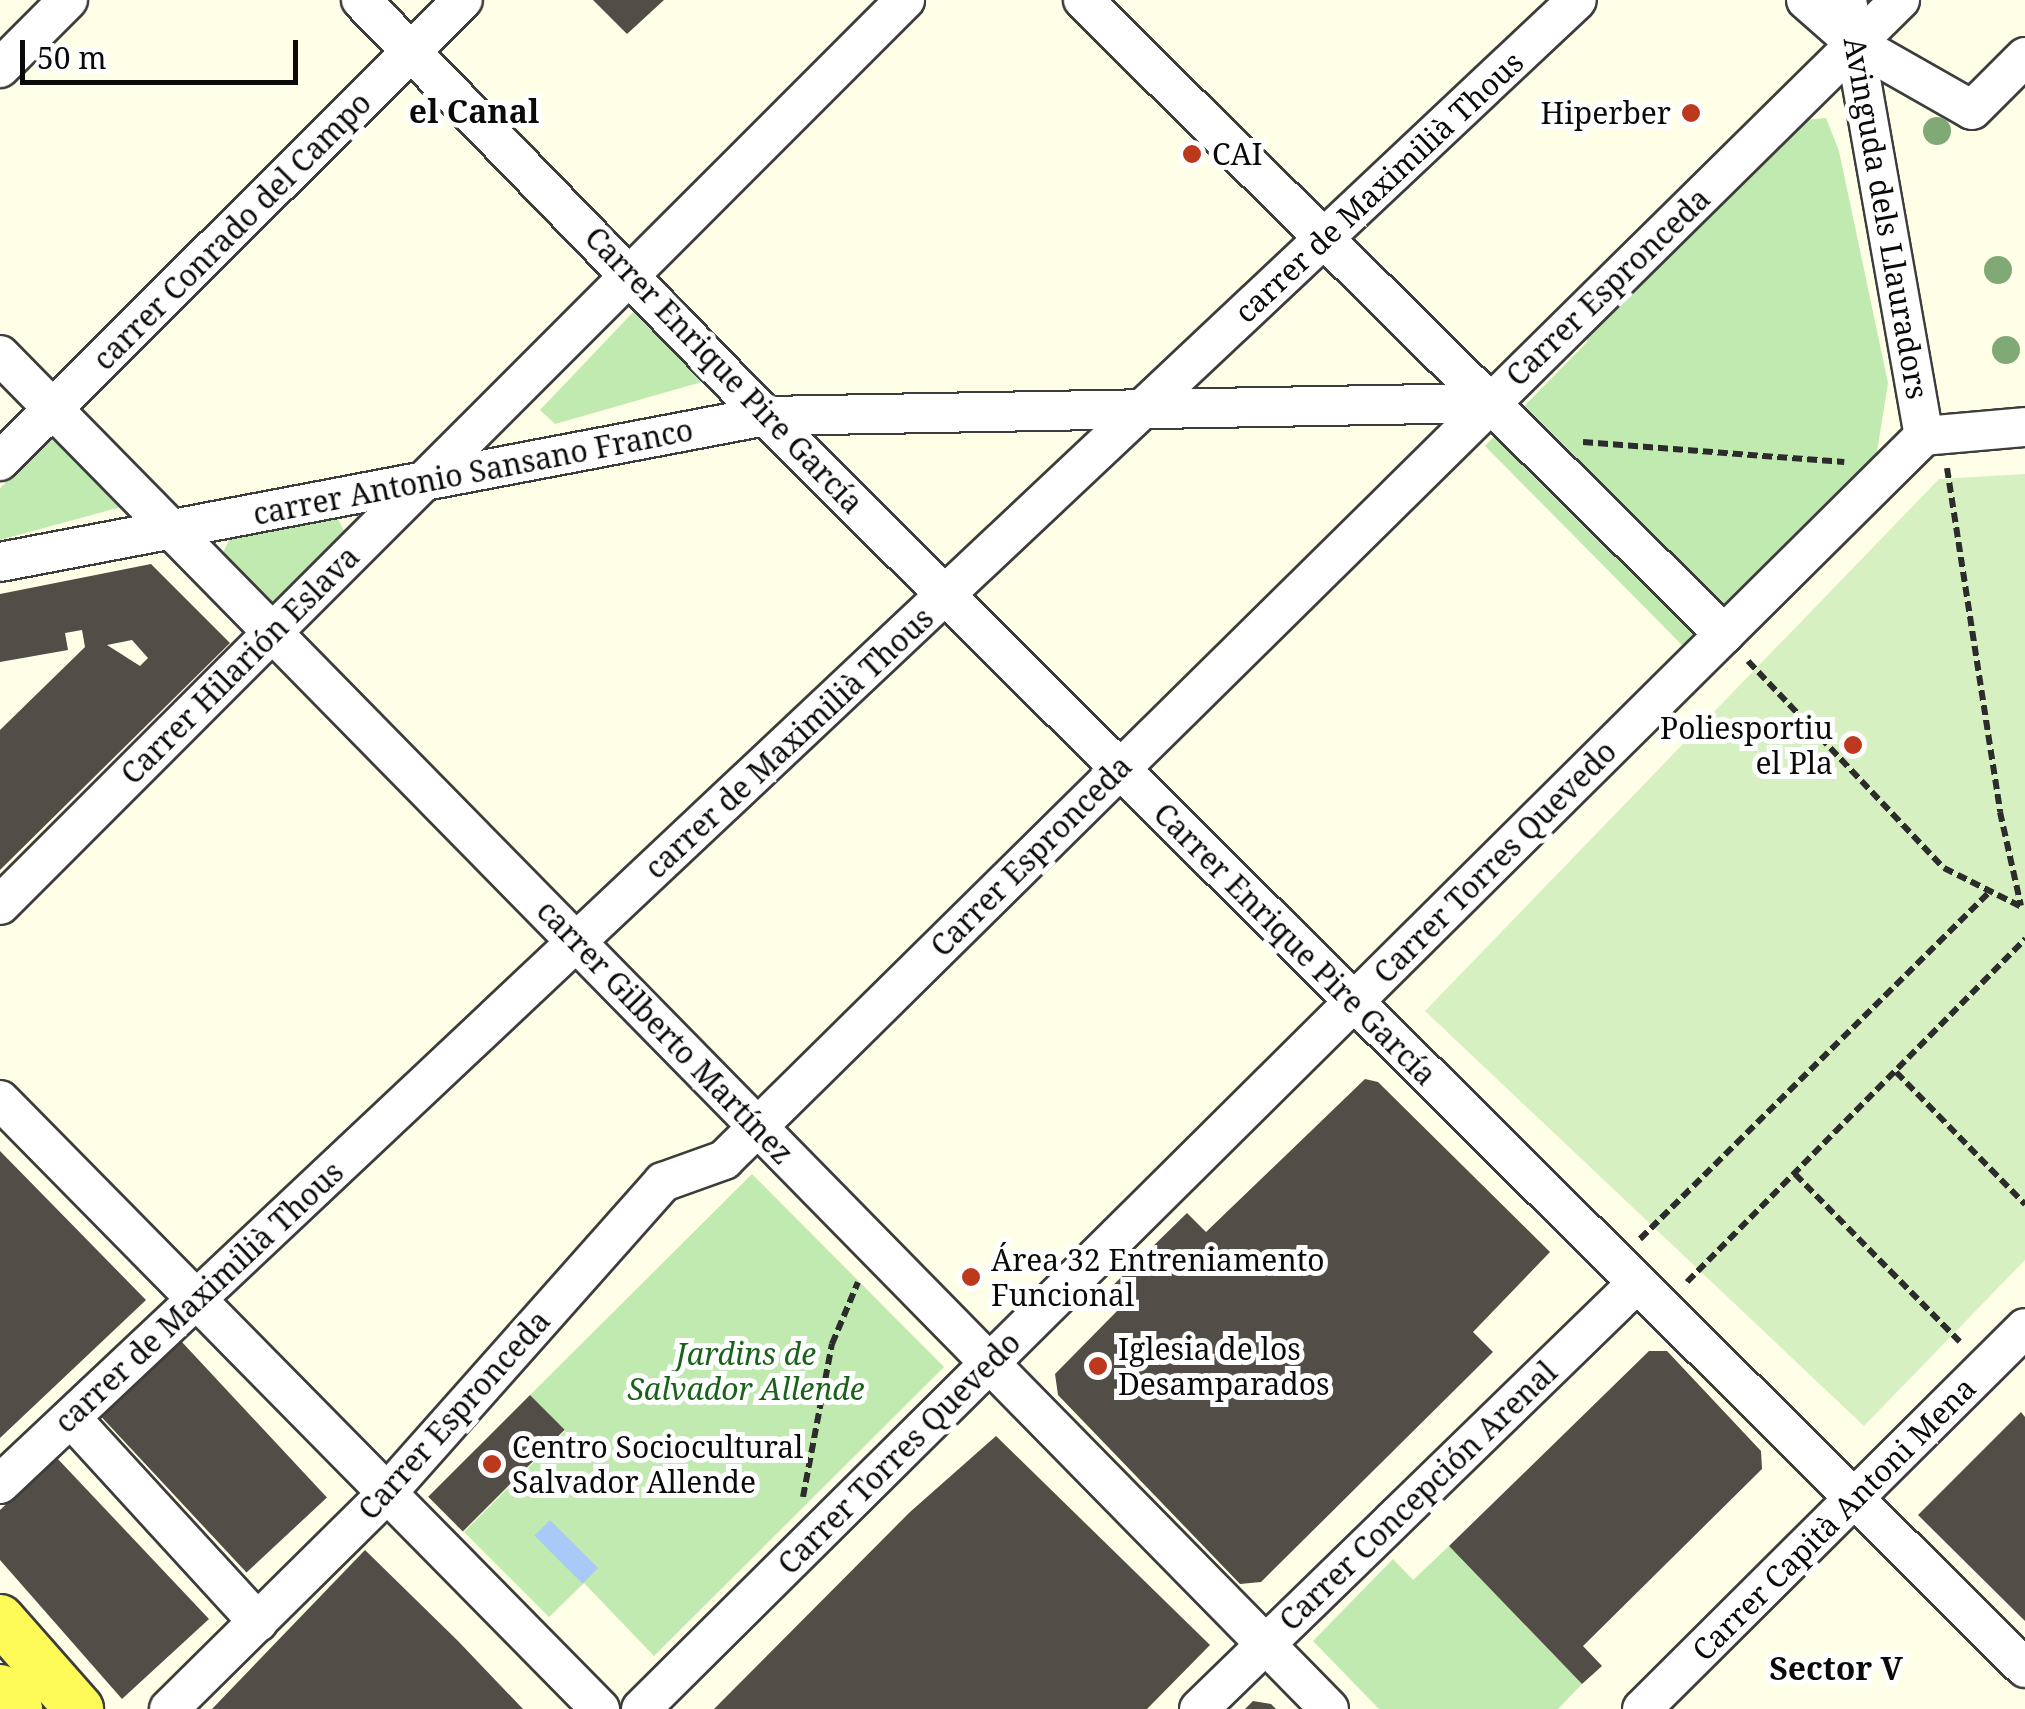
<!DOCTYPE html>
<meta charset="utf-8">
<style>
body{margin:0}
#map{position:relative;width:2025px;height:1709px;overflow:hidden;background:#feffe6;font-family:"Noto Serif",serif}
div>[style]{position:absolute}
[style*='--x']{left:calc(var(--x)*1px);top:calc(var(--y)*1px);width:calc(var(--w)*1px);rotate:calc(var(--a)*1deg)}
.green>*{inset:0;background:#c1eab0}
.pitch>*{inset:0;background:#d6f0c2}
.water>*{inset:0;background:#a9c9f8;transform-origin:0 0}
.building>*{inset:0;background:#524d46;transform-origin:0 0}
.path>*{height:6px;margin-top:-3px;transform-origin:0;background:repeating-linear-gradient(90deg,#2c2c2c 0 10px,transparent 0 15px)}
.roads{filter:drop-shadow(2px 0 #3d3d3d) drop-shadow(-2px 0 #3d3d3d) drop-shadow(0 2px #3d3d3d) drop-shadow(0 -2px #3d3d3d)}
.minor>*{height:38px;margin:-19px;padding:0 19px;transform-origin:19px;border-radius:19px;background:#fff}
.major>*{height:48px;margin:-24px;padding:0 24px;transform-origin:24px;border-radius:24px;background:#fefa57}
.trees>*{width:28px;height:28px;margin:-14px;border-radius:50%;background:#80a976}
.dots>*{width:28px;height:28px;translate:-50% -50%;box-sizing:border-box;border:5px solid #fff;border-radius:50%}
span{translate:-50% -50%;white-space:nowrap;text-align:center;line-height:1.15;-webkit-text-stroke:10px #fff;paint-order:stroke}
.poi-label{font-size:30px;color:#0a0a0a}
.right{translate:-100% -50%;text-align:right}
.left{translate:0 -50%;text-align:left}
.street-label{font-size:30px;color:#0a0a0a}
.park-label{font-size:30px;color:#19621a;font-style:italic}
.neighbourhood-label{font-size:32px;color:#0a0a0a;font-weight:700}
.scale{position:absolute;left:20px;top:40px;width:278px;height:45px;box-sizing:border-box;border:5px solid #0a0a0a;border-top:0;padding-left:12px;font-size:30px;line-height:35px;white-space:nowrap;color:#0a0a0a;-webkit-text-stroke:8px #fff;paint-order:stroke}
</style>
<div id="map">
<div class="green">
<i style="clip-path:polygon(1826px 118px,1839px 151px,1888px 383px,1876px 458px,1682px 645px,1485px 446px,1587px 342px,1588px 322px,1803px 120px)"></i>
<i style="clip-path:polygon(637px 308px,705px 381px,555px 424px,540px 410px)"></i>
<i style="clip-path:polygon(53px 437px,121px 507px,0 540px,0 488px)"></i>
<i style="clip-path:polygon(337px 517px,347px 537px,276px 608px,222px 555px,230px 538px)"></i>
<i style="clip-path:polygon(752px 1174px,944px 1367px,654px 1656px,584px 1583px,549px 1617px,464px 1532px,565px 1431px,530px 1395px)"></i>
<i style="clip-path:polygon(1449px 1546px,1582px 1684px,1558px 1709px,1379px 1709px,1313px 1641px,1393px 1559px,1413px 1580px)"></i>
</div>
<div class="pitch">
<i style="clip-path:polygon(2025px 474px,2025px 1260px,1864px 1426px,1425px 1011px,1939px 479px)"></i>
</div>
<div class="water">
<i style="left:550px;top:1520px;width:68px;height:22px;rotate:45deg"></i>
</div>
<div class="building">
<i style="clip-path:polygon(593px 0,664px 0,627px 34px)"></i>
<i style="clip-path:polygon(evenodd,151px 564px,230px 643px,0 870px,0 730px,85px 647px,82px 630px,65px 633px,68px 650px,0 662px,0 594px,151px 564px,132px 640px,148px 658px,140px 666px,107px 645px,132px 640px)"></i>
<i style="clip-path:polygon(1365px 1079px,1378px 1082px,1550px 1252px,1473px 1332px,1493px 1352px,1261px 1582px,1240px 1584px,1058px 1395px,1055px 1374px,1120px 1308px,1105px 1293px,1187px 1213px,1206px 1232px)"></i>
<i style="clip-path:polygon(0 1151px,146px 1300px,0 1438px)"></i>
<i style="left:181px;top:1341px;width:214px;height:110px;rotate:47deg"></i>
<i style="clip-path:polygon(1649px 1351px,1667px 1351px,1761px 1451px,1762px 1469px,1583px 1646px,1602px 1666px,1582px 1684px,1449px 1546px)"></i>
<i style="left:530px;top:1395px;width:49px;height:144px;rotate:45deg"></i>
<i style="clip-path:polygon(2021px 1412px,2025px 1417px,2025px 1621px,1918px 1515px)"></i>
<i style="clip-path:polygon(996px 1436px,1210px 1645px,1147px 1709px,714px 1709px,910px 1512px)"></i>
<i style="clip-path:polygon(56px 1457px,209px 1619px,122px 1699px,0 1560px,0 1510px)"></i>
<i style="clip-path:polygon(365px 1550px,458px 1641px,523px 1709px,212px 1709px)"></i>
<i style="clip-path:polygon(1253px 1701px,1271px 1704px,1276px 1709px,1245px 1709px)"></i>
</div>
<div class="path">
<i style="--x:1583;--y:442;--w:262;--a:4.4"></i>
<i style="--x:1947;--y:468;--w:348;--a:81.2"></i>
<i style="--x:2000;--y:812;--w:96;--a:77.4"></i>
<i style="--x:1748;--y:661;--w:285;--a:46.6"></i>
<i style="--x:1944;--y:868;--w:87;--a:26.6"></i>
<i style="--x:1896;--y:1072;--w:185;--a:45.7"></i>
<i style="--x:1795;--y:1174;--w:235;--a:45.5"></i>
<i style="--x:1640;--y:1239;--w:494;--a:-44.8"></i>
<i style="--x:1687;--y:1282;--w:482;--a:-45.4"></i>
<i style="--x:803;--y:1497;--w:156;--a:-79.3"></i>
<i style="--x:832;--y:1344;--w:67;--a:-67.2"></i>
</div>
<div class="roads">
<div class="minor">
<i style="--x:361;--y:0;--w:580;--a:45.84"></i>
<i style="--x:765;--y:416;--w:1776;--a:44.82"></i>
<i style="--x:1083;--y:0;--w:902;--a:44.69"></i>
<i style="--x:1806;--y:0;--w:67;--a:41.3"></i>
<i style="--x:1856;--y:44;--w:133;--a:29.6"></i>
<i style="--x:1972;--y:110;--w:75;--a:-45"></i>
<i style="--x:1847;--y:0;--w:443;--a:80"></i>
<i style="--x:0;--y:68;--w:96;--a:-45"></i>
<i style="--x:0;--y:355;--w:1897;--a:45.53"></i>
<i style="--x:1924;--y:436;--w:101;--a:-5.1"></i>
<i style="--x:0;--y:461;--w:653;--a:-44.88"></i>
<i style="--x:0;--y:562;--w:779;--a:-10.8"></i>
<i style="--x:765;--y:416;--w:725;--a:-1.03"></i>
<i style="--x:0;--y:905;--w:1280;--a:-45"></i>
<i style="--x:0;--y:1100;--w:855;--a:45.43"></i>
<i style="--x:71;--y:1418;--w:277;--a:47.5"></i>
<i style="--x:0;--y:1484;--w:2165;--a:-43.26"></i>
<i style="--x:169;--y:1709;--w:307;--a:-44.7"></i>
<i style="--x:387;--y:1493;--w:416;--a:-48.4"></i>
<i style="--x:663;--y:1182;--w:65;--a:-19.8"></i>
<i style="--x:724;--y:1160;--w:1652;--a:-44.61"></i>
<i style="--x:641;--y:1709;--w:1807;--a:-44.78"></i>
<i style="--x:1199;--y:1709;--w:611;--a:-44.2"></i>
<i style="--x:1642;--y:1709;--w:540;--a:-44.85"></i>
</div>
<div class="major">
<i style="--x:0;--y:1619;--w:120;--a:48.7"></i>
<i style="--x:0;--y:1689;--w:27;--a:48"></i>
</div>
</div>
<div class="trees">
<i style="left:1937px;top:131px"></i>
<i style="left:1998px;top:270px"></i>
<i style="left:2006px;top:350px"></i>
</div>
<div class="dots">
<i style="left:1691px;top:113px;background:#bd391e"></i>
<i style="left:1192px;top:154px;background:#bd391e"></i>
<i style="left:1853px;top:745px;background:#bd391e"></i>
<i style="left:971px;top:1277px;background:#bd391e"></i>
<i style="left:1098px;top:1366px;background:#bd391e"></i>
<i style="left:492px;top:1464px;background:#bd391e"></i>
</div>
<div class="poi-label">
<span class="right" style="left:1671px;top:113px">Hiperber</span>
<span class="left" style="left:1212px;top:154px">CAI</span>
<span class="right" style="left:1833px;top:745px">Poliesportiu<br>el Pla</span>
<span class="left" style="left:991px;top:1277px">Área 32 Entreniamento<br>Funcional</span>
<span class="left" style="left:1118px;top:1366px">Iglesia de los<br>Desamparados</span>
<span class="left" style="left:512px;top:1464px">Centro Sociocultural<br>Salvador Allende</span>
</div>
<div class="street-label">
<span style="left:1379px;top:187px;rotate:-43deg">carrer de Maximilià Thous</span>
<span style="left:1886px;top:218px;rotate:80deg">Avinguda dels Llauradors</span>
<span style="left:232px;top:231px;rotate:-45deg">carrer Conrado del Campo</span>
<span style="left:1608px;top:287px;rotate:-44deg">Carrer Espronceda</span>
<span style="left:724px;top:370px;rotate:46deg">Carrer Enrique Pire García</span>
<span style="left:473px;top:472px;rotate:-11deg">carrer Antonio Sansano Franco</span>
<span style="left:240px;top:665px;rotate:-45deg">Carrer Hilarión Eslava</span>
<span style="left:789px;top:743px;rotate:-43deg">carrer de Maximilià Thous</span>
<span style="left:1031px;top:856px;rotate:-45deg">Carrer Espronceda</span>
<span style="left:1495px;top:862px;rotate:-45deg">Carrer Torres Quevedo</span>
<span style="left:1295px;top:944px;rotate:45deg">Carrer Enrique Pire García</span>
<span style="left:665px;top:1032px;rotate:46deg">carrer Gilberto Martínez</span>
<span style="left:199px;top:1297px;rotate:-43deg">carrer de Maximilià Thous</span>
<span style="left:454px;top:1415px;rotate:-48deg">Carrer Espronceda</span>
<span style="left:899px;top:1453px;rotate:-45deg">Carrer Torres Quevedo</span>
<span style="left:1418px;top:1496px;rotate:-44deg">Carrer Concepción Arenal</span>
<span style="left:1834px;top:1519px;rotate:-45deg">Carrer Capità Antoni Mena</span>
</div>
<div class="park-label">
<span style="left:746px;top:1371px">Jardins de<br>Salvador Allende</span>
</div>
<div class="neighbourhood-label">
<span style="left:474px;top:111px">el Canal</span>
<span style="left:1836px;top:1668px">Sector V</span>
</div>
<div class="scale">50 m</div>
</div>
